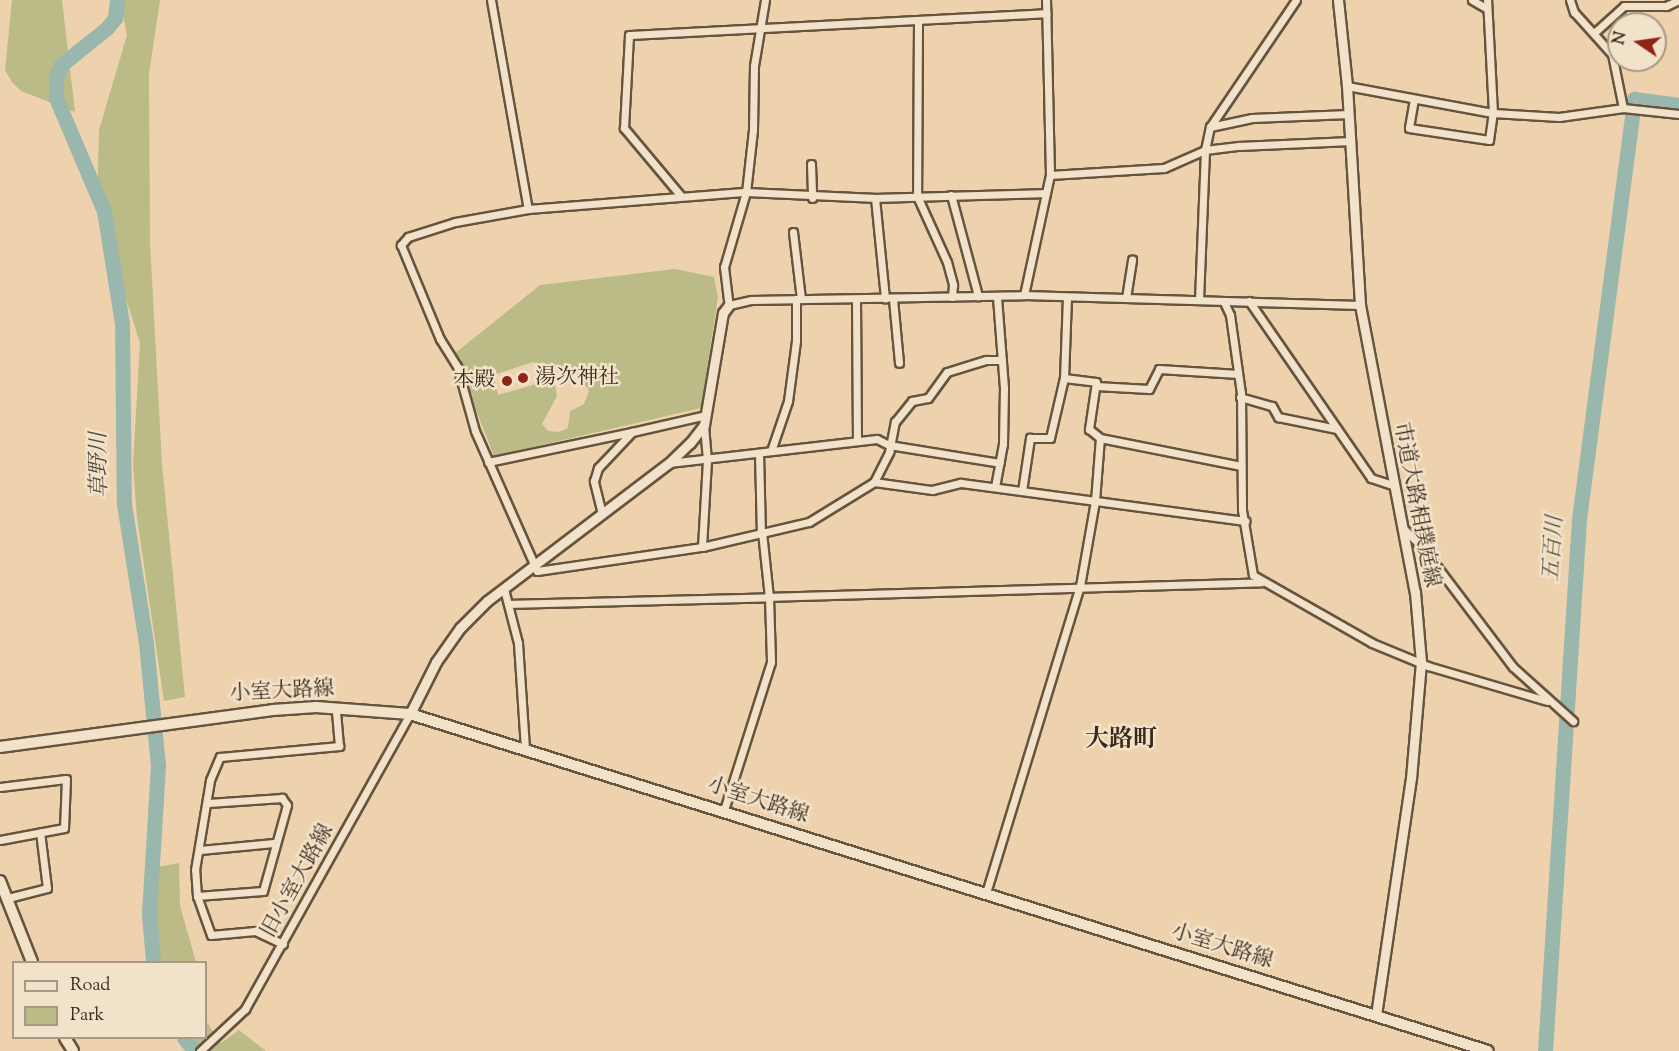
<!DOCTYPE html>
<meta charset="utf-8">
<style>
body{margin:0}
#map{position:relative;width:1679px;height:1051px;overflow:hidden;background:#edd2ad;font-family:"Sorts Mill Goudy","Noto Serif JP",serif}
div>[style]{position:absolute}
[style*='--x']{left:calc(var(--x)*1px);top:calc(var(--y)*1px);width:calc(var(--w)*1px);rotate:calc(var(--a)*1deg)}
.green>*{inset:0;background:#bb8}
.river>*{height:15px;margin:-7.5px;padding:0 7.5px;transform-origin:7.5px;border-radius:7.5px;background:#99b7ac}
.roads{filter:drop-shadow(2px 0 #67543f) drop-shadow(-2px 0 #67543f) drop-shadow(0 2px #67543f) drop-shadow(0 -2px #67543f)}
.minor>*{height:7px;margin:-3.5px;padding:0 3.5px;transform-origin:3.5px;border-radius:3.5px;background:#f3e2ca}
.tertiary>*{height:9px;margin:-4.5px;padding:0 4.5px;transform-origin:4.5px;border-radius:4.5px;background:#f3e2ca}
.secondary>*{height:10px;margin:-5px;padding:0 5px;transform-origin:5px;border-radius:5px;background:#f3e2ca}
.dots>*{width:16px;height:16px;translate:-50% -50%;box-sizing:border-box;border:3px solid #f3e2ca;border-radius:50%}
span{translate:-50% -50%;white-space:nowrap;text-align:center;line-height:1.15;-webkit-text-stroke:5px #f3e2ca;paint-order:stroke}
.poi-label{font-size:21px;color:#3a2a1a}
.left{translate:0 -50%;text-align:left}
.right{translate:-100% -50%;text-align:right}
.street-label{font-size:21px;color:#3a2a1a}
.water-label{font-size:22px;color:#524d3e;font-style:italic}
.quarter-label{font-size:24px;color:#3a2a1a;font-weight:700}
.legend{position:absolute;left:12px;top:961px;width:195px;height:78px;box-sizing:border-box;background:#f3e2ca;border:2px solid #a99884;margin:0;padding:8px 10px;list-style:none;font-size:18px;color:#3a2a1a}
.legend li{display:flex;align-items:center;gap:12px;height:30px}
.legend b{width:30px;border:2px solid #a99884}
.north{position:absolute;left:1607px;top:12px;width:60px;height:60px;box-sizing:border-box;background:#f3e2ca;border:2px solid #a99884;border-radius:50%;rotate:283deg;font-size:16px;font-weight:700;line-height:24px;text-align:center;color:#3a2a1a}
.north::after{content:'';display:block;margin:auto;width:21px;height:27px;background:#8f2418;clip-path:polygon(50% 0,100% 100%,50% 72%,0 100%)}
</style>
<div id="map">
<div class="green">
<i style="clip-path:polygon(12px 0,62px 0,75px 112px,21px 91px,12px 82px,5px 70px)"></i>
<i style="clip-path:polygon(112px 0,160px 0,149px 74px,150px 243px,162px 464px,185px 697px,164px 701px,137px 518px,133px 465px,140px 343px,97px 207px,99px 130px,127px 35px,123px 15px,110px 11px)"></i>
<i style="clip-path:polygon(evenodd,675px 269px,714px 277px,718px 297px,701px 408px,494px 456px,454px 354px,540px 285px,675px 269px,533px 362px,576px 372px,589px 391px,584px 404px,570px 411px,568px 428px,559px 432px,548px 431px,542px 424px,557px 396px,554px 379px,498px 395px,493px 375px,533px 362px)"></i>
<i style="clip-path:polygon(179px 863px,180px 906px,196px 962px,159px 962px,152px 868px)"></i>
<i style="clip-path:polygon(206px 1021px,221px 1043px,239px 1030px,266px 1051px,204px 1051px,190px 1038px,206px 1038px)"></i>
</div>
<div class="river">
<i style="--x:117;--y:0;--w:18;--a:96"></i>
<i style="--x:115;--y:18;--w:13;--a:129"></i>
<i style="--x:107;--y:28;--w:59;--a:141.2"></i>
<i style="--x:61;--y:65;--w:14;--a:111"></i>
<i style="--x:56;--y:78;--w:20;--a:90"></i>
<i style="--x:56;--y:98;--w:123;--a:67"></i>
<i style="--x:104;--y:211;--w:113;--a:80.9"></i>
<i style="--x:122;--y:323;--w:181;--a:89.4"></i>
<i style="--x:124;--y:504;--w:141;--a:81"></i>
<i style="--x:146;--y:643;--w:124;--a:84.4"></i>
<i style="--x:158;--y:766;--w:148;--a:93.5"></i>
<i style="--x:149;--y:914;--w:48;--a:85.2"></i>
<i style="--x:184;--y:1038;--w:17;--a:50"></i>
<i style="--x:1545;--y:1051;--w:533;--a:-86.34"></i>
<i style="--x:1579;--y:519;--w:424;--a:-82.5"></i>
<i style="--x:1634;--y:99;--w:45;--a:7.6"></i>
</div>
<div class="roads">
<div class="minor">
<i style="--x:491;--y:0;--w:212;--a:80"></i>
<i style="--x:528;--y:209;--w:74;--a:169.9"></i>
<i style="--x:455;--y:222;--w:49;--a:162.3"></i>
<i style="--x:408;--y:237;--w:11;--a:131"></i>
<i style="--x:401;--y:245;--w:102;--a:67.5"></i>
<i style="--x:440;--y:339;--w:32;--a:58"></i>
<i style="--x:457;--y:366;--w:67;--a:74.5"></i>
<i style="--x:475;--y:431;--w:153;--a:66.1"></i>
<i style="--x:537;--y:571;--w:167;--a:-8.3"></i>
<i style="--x:702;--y:547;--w:110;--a:-13.2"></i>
<i style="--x:809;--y:522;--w:76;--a:-31.6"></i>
<i style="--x:874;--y:482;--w:34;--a:-63"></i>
<i style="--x:889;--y:452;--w:31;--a:-79"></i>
<i style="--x:895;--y:422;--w:27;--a:-51"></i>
<i style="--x:912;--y:401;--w:16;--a:-11"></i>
<i style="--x:928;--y:398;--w:32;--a:-54"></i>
<i style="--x:947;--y:372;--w:41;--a:-17.1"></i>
<i style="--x:986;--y:360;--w:16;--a:0"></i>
<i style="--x:765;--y:0;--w:67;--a:99.5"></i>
<i style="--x:754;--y:66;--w:64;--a:90.9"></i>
<i style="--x:753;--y:130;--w:62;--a:96.4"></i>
<i style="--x:746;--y:192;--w:78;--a:106.3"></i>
<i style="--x:724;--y:267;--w:38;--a:83"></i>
<i style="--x:729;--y:305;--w:23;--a:-13"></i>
<i style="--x:751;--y:300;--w:273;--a:-1"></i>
<i style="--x:1024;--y:295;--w:336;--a:1.7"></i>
<i style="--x:1472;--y:0;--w:16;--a:30"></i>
<i style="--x:1570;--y:0;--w:13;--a:72"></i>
<i style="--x:1574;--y:12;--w:57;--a:47.9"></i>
<i style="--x:1612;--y:54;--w:55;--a:78.5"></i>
<i style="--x:918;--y:22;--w:174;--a:90.3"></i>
<i style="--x:917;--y:196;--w:72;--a:65.6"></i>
<i style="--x:947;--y:262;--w:24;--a:75"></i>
<i style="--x:953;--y:285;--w:12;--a:95"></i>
<i style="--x:1594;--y:33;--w:40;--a:-42"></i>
<i style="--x:1624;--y:6;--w:42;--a:0"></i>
<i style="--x:1666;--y:6;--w:14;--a:-25"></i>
<i style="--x:1347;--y:86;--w:148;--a:10.5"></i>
<i style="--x:1493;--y:113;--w:66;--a:3.5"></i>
<i style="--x:1559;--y:117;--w:65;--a:-8"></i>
<i style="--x:1623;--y:108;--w:56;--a:6.1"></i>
<i style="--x:1414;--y:99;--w:29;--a:100"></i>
<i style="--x:1409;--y:128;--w:81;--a:8.5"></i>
<i style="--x:1489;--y:140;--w:27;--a:-82"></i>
<i style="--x:1493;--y:113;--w:113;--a:-93"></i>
<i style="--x:1210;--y:127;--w:43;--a:-12.1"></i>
<i style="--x:1252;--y:118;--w:97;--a:-2.4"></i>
<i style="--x:811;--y:164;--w:34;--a:88"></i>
<i style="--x:1050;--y:175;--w:114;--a:-3.5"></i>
<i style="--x:1164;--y:168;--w:45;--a:-23.7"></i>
<i style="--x:1205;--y:150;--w:34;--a:-7"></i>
<i style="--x:1239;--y:146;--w:112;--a:-2.6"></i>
<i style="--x:951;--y:195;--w:105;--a:75"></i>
<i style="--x:681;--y:196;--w:89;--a:-130"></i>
<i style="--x:624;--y:128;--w:93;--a:-86.9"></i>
<i style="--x:629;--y:35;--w:418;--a:-3"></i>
<i style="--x:875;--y:198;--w:101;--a:84.3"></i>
<i style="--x:528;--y:209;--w:219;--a:-4.5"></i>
<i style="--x:746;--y:192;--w:131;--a:2.6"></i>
<i style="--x:877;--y:198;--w:169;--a:-1.7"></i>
<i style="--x:793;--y:232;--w:67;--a:83.2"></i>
<i style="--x:1024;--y:295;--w:123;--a:-77.8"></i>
<i style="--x:1050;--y:175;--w:175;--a:-91.3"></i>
<i style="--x:1067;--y:297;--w:81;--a:92.1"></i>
<i style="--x:1064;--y:378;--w:32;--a:7"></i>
<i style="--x:1096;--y:382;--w:48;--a:98.5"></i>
<i style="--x:1089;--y:429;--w:14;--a:39"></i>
<i style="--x:1100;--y:438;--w:144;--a:11.2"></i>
<i style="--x:1126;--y:298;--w:39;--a:-81"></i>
<i style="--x:856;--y:299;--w:141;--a:89.6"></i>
<i style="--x:893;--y:299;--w:64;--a:84.6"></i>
<i style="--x:1199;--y:300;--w:150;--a:-87.7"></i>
<i style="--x:1205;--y:150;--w:24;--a:-78"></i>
<i style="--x:1210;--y:127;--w:153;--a:-55.9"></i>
<i style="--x:1249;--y:301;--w:215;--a:55.4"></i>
<i style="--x:1371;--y:478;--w:22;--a:18"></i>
<i style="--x:1224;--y:302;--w:14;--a:65"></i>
<i style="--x:1230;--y:315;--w:79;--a:82"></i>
<i style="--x:1241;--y:393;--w:117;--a:89.5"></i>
<i style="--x:1242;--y:510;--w:66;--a:80.4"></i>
<i style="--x:1253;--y:575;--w:137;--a:29.7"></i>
<i style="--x:1372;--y:643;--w:61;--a:22.3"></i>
<i style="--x:1428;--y:666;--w:124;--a:16.4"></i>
<i style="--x:1096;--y:386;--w:53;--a:3.2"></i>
<i style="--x:1149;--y:389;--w:22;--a:-63"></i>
<i style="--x:1159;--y:369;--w:79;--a:3.6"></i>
<i style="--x:1240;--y:397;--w:33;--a:16"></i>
<i style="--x:1272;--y:406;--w:13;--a:61"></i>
<i style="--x:1278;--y:417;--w:60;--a:11.5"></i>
<i style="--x:771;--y:451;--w:53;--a:-71.2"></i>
<i style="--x:788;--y:401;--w:61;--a:-82.4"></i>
<i style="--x:796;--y:341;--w:42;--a:-90"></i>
<i style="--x:759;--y:453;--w:81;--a:88.6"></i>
<i style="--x:488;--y:462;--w:147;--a:-11.8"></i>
<i style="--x:669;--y:463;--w:209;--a:-6.6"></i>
<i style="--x:877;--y:439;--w:13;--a:27"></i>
<i style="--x:889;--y:445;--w:112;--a:9.2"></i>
<i style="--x:874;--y:482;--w:59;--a:7.9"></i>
<i style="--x:932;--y:490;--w:30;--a:-14"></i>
<i style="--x:961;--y:483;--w:287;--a:7.6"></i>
<i style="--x:995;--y:487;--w:44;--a:-79.5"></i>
<i style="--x:1003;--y:444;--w:56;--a:-89"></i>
<i style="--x:1004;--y:388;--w:92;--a:-94.4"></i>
<i style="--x:1022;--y:491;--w:54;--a:-81.4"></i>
<i style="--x:1030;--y:438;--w:20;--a:0"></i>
<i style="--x:1050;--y:438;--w:62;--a:-76.9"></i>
<i style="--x:602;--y:514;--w:34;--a:-104"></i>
<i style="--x:594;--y:481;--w:14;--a:-73"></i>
<i style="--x:598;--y:468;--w:50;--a:-46.6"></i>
<i style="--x:632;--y:432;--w:76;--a:-12.9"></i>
<i style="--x:1404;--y:529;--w:27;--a:45"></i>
<i style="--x:1423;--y:548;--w:149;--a:52.9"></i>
<i style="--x:1513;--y:667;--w:81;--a:42"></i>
<i style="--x:762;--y:532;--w:65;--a:83.9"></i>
<i style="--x:769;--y:597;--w:492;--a:-1.7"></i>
<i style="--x:702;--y:547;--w:87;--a:-86.7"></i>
<i style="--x:707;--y:460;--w:35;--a:-95"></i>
<i style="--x:504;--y:589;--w:56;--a:75.5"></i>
<i style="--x:518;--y:643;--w:105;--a:86.2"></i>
<i style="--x:510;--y:604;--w:259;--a:-1.5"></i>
<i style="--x:769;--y:597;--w:65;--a:88.2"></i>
<i style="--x:771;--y:662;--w:155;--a:107.6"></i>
<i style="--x:0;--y:787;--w:66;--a:-6.9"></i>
<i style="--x:66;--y:779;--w:49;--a:92.3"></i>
<i style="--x:64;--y:828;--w:65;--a:169.4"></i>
<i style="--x:200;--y:850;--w:74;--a:-5.4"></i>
<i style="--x:986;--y:893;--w:321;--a:-73"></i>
<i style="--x:1080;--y:586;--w:86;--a:-80"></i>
<i style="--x:1095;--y:501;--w:63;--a:-85.5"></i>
<i style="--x:197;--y:896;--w:66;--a:-4.3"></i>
<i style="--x:263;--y:891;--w:89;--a:-74.4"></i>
<i style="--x:287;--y:805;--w:9;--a:-126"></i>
<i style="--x:282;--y:798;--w:74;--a:176.1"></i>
<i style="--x:8;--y:898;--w:40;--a:-14.4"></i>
<i style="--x:47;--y:888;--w:56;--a:-97.1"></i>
<i style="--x:283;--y:944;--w:31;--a:-155"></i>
<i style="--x:255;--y:931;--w:44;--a:174.8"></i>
<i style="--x:211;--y:935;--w:41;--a:-109.7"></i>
<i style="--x:197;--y:896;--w:26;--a:-94"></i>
<i style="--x:195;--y:870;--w:91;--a:-80.5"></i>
<i style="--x:210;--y:780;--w:25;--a:-67"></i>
<i style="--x:220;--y:757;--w:120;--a:-5.3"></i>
<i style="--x:339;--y:746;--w:38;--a:-95"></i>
<i style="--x:200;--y:1051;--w:62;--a:-43"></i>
<i style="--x:245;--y:1009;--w:338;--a:-60.8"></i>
</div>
<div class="tertiary">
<i style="--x:1338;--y:0;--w:86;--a:84"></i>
<i style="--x:1347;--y:86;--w:219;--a:86.6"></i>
<i style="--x:1360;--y:305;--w:292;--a:79.2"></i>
<i style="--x:1415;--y:592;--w:70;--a:85.1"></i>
<i style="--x:1421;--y:662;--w:116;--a:94.9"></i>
<i style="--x:1411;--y:778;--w:240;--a:98.4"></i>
<i style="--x:410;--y:714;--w:58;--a:-63.4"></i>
<i style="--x:436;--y:662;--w:42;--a:-54.8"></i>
<i style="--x:460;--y:628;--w:38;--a:-45"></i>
<i style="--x:487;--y:601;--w:228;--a:-37.2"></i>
<i style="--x:669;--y:463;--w:29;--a:-44"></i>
<i style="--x:690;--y:443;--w:23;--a:-52"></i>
<i style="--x:704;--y:425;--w:114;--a:-80.4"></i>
<i style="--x:723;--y:313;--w:10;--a:-53"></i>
</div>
<div class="secondary">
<i style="--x:0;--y:747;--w:275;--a:-7.7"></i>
<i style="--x:273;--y:710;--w:43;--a:-4"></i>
<i style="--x:316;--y:707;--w:94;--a:4.3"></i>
<i style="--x:410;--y:714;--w:1129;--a:17.36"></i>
<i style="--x:0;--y:881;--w:87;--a:68.4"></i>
<i style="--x:65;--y:1038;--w:15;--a:58"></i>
</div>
</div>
<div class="dots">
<i style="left:523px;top:378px;background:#8f2418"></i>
<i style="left:507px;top:381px;background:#8f2418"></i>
</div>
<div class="poi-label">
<span class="left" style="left:535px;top:378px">湯次神社</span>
<span class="right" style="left:495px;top:381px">本殿</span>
</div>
<div class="street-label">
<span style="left:1416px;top:505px;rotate:79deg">市道大路相撲庭線</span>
<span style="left:282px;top:692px;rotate:-3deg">小室大路線</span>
<span style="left:758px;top:801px;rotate:18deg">小室大路線</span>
<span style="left:298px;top:881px;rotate:-61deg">旧小室大路線</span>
<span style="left:1222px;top:947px;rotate:17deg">小室大路線</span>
</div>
<div class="water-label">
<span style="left:101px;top:465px;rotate:-91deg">草野川</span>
<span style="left:1555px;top:549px;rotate:-86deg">五百川</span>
</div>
<div class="quarter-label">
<span style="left:1121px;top:741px">大路町</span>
</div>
<ul class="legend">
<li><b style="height:8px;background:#f3e2ca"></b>Road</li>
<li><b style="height:16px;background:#bb8"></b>Park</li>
</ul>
<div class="north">N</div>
</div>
